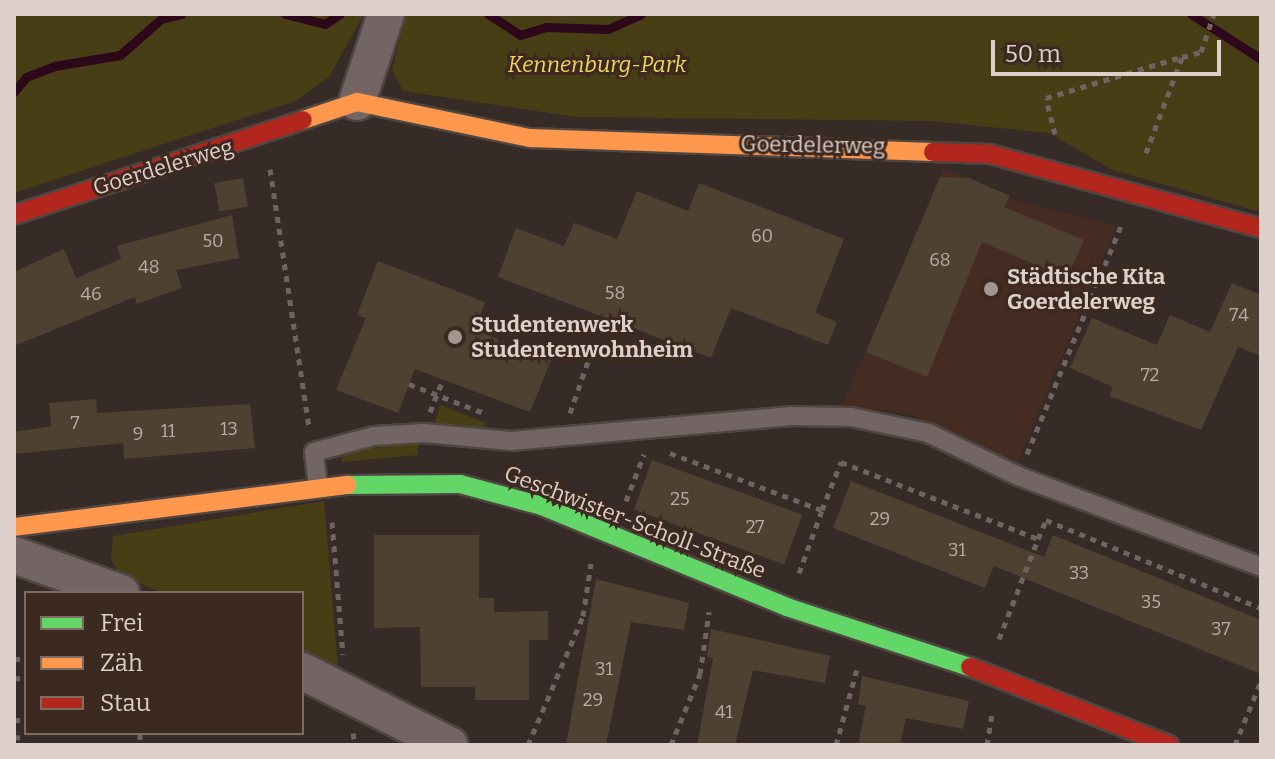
<!DOCTYPE html>
<meta charset="utf-8">
<style>
body{margin:0}
#map{position:relative;width:1275px;height:759px;overflow:hidden;background:#362b26;font-family:Bitter,serif}
div>[style]{position:absolute}
[style*='--x']{left:calc(var(--x)*1px);top:calc(var(--y)*1px);width:calc(var(--w)*1px);rotate:calc(var(--a)*1deg)}
.built>*{inset:0;background:#442c22}
.green>*{inset:0;background:#483e16}
.stream>*{height:9px;margin:-4.5px;padding:0 4.5px;transform-origin:4.5px;border-radius:4.5px;background:#2c081a}
.building>*{inset:0;background:#4e4132;transform-origin:0 0}
.path>*{height:5px;margin-top:-2.5px;transform-origin:0;background:repeating-linear-gradient(90deg,#6f6462 0 6px,transparent 0 12px)}
.roads{filter:drop-shadow(2px 0 #4f4642) drop-shadow(-2px 0 #4f4642) drop-shadow(0 2px #4f4642) drop-shadow(0 -2px #4f4642)}
.lane>*{height:18px;margin:-9px;padding:0 9px;transform-origin:9px;border-radius:9px;background:#726564}
.street>*{height:36px;margin:-18px;padding:0 18px;transform-origin:18px;border-radius:18px;background:#726564}
.fast>*{height:18px;margin:-9px;padding:0 9px;transform-origin:9px;border-radius:9px;background:#63d668}
.slow>*{height:18px;margin:-9px;padding:0 9px;transform-origin:9px;border-radius:9px;background:#ff974d}
.jam>*{height:18px;margin:-9px;padding:0 9px;transform-origin:9px;border-radius:9px;background:#b3261e}
.dots>*{width:22px;height:22px;translate:-50% -50%;box-sizing:border-box;border:4px solid #3c2920;border-radius:50%}
span{translate:-50% -50%;white-space:nowrap;text-align:center;line-height:1.15;-webkit-text-stroke:6px #3c2920;paint-order:stroke}
.number-label{font-size:18px;color:#b9aca4}
.number-label span{-webkit-text-stroke-width:0}
.park-label{font-size:22px;color:#f1d657;font-style:italic}
.street-label{font-size:22px;color:#ddd0ca}
.poi-label{font-size:22px;color:#ddd0ca;font-weight:700}
.left{translate:0 -50%;text-align:left}
.frame{position:absolute;inset:0;border:16px solid #ddd0ca;pointer-events:none}
.legend{position:absolute;left:24px;top:591px;width:280px;height:144px;box-sizing:border-box;background:#3c2920;border:2px solid #7c6c64;margin:0;padding:10px 14px;list-style:none;font-size:24px;color:#ddd0ca}
.legend li{display:flex;align-items:center;gap:16px;height:40px}
.legend b{width:40px;border:2px solid #7c6c64}
.scale{position:absolute;left:991px;top:40px;width:230px;height:36px;box-sizing:border-box;border:4px solid #ddd0ca;border-top:0;padding-left:10px;font-size:24px;line-height:28px;white-space:nowrap;color:#ddd0ca;-webkit-text-stroke:6px #3c2920;paint-order:stroke}
</style>
<div id="map">
<div class="built">
<i style="clip-path:polygon(944px 168px,1010px 199px,1116px 226px,1017px 463px,908px 414px,842px 406px)"></i>
</div>
<div class="green">
<i style="clip-path:polygon(14px 14px,364px 14px,329px 77px,295px 101px,14px 193px)"></i>
<i style="clip-path:polygon(406px 14px,1261px 14px,1261px 212px,1113px 170px,1049px 133px,930px 121px,577px 117px,403px 91px,392px 69px)"></i>
<i style="clip-path:polygon(440px 405px,486px 423px,483px 431px,434px 426px)"></i>
<i style="clip-path:polygon(418px 443px,418px 455px,342px 462px,341px 452px)"></i>
<i style="clip-path:polygon(324px 501px,338px 666px,302px 652px,302px 593px,162px 593px,119px 574px,111px 559px,113px 536px)"></i>
</div>
<div class="stream">
<i style="--x:285;--y:14;--w:41;--a:14"></i>
<i style="--x:325;--y:24;--w:18;--a:-34"></i>
<i style="--x:488;--y:14;--w:38;--a:33"></i>
<i style="--x:520;--y:35;--w:27;--a:-17"></i>
<i style="--x:546;--y:27;--w:62;--a:1.8"></i>
<i style="--x:608;--y:29;--w:36;--a:-24"></i>
<i style="--x:1191;--y:14;--w:83;--a:32.7"></i>
<i style="--x:14;--y:92;--w:19;--a:-51"></i>
<i style="--x:26;--y:77;--w:30;--a:-21"></i>
<i style="--x:54;--y:66;--w:67;--a:-9.5"></i>
<i style="--x:120;--y:55;--w:55;--a:-41.3"></i>
<i style="--x:161;--y:19;--w:21;--a:-14"></i>
</div>
<div class="building">
<i style="clip-path:polygon(940px 177px,969px 178px,1010px 196px,1004px 207px,1084px 240px,1067px 278px,982px 242px,927px 377px,866px 352px)"></i>
<i style="left:243px;top:178px;width:29px;height:29px;rotate:80deg"></i>
<i style="clip-path:polygon(699px 183px,844px 239px,815px 313px,837px 322px,828px 345px,731px 308px,711px 358px,498px 277px,516px 228px,564px 246px,574px 223px,617px 239px,637px 191px,688px 211px)"></i>
<i style="clip-path:polygon(232px 215px,239px 258px,176px 270px,182px 288px,137px 304px,135px 297px,14px 346px,14px 272px,64px 249px,76px 278px,121px 259px,117px 246px)"></i>
<i style="clip-path:polygon(378px 261px,485px 302px,475px 330px,551px 360px,530px 412px,415px 369px,398px 413px,336px 390px,366px 318px,357px 315px)"></i>
<i style="clip-path:polygon(1232px 283px,1261px 295px,1261px 356px,1238px 347px,1201px 430px,1109px 396px,1113px 387px,1070px 368px,1092px 318px,1157px 345px,1170px 315px,1210px 332px)"></i>
<i style="clip-path:polygon(96px 399px,97px 413px,250px 404px,255px 448px,124px 459px,123px 443px,14px 454px,14px 432px,51px 426px,49px 403px)"></i>
<i style="left:652px;top:460px;width:160px;height:53px;rotate:20deg"></i>
<i style="clip-path:polygon(851px 481px,1044px 557px,1053px 535px,1261px 620px,1261px 674px,994px 566px,985px 588px,833px 528px)"></i>
<i style="clip-path:polygon(374px 535px,479px 535px,479px 598px,494px 598px,494px 612px,548px 611px,548px 640px,529px 640px,529px 700px,475px 700px,475px 687px,421px 687px,420px 627px,374px 628px)"></i>
<i style="clip-path:polygon(596px 579px,689px 603px,684px 630px,631px 622px,606px 745px,566px 745px)"></i>
<i style="clip-path:polygon(711px 629px,830px 656px,825px 683px,753px 670px,735px 745px,697px 745px,713px 658px,707px 657px)"></i>
<i style="clip-path:polygon(862px 676px,969px 701px,963px 729px,906px 718px,900px 745px,858px 745px,866px 706px,858px 704px)"></i>
</div>
<div class="path">
<i style="--x:1055;--y:134;--w:37;--a:-104"></i>
<i style="--x:1046;--y:98;--w:141;--a:-16.9"></i>
<i style="--x:1146;--y:153;--w:103;--a:-69.4"></i>
<i style="--x:1182;--y:57;--w:20;--a:-15"></i>
<i style="--x:1201;--y:52;--w:40;--a:-71.1"></i>
<i style="--x:270;--y:169;--w:262;--a:81.4"></i>
<i style="--x:409;--y:384;--w:80;--a:21.1"></i>
<i style="--x:430;--y:412;--w:35;--a:-68"></i>
<i style="--x:570;--y:413;--w:67;--a:-70.8"></i>
<i style="--x:670;--y:453;--w:162;--a:20.6"></i>
<i style="--x:822;--y:510;--w:52;--a:-68.4"></i>
<i style="--x:841;--y:462;--w:212;--a:21.3"></i>
<i style="--x:1038;--y:539;--w:21;--a:-67"></i>
<i style="--x:1046;--y:520;--w:232;--a:22.3"></i>
<i style="--x:1027;--y:454;--w:250;--a:-67.6"></i>
<i style="--x:626;--y:501;--w:50;--a:-69"></i>
<i style="--x:332;--y:522;--w:133;--a:85.3"></i>
<i style="--x:799;--y:573;--w:67;--a:-69.9"></i>
<i style="--x:999;--y:639;--w:107;--a:-68.7"></i>
<i style="--x:14;--y:659;--w:12;--a:0"></i>
<i style="--x:14;--y:678;--w:12;--a:5"></i>
<i style="--x:14;--y:720;--w:12;--a:0"></i>
<i style="--x:140;--y:733;--w:12;--a:90"></i>
<i style="--x:353;--y:733;--w:12;--a:81"></i>
<i style="--x:14;--y:737;--w:12;--a:5"></i>
<i style="--x:528;--y:745;--w:140;--a:-66.9"></i>
<i style="--x:583;--y:616;--w:53;--a:-81.3"></i>
<i style="--x:671;--y:745;--w:77;--a:-67.8"></i>
<i style="--x:700;--y:674;--w:63;--a:-81.7"></i>
<i style="--x:836;--y:745;--w:79;--a:-74.6"></i>
<i style="--x:987;--y:745;--w:33;--a:-81"></i>
<i style="--x:1235;--y:745;--w:69;--a:-67.9"></i>
</div>
<div class="roads">
<div class="lane">
<i style="--x:318;--y:486;--w:34;--a:-97"></i>
<i style="--x:314;--y:452;--w:62;--a:-14.9"></i>
<i style="--x:374;--y:436;--w:50;--a:-3.4"></i>
<i style="--x:424;--y:433;--w:87;--a:5.3"></i>
<i style="--x:511;--y:441;--w:282;--a:-5.1"></i>
<i style="--x:792;--y:416;--w:59;--a:1"></i>
<i style="--x:851;--y:417;--w:79;--a:11.7"></i>
<i style="--x:928;--y:433;--w:100;--a:25.5"></i>
<i style="--x:1018;--y:476;--w:259;--a:20.5"></i>
</div>
<div class="street">
<i style="--x:357;--y:102;--w:93;--a:-71.8"></i>
<i style="--x:14;--y:555;--w:114;--a:19.6"></i>
<i style="--x:302;--y:671;--w:165;--a:26.7"></i>
</div>
<div class="fast">
<i style="--x:347;--y:485;--w:113;--a:-0.5"></i>
<i style="--x:460;--y:484;--w:85;--a:15"></i>
<i style="--x:542;--y:506;--w:265;--a:22.4"></i>
<i style="--x:787;--y:607;--w:193;--a:18.2"></i>
</div>
<div class="slow">
<i style="--x:303;--y:120;--w:57;--a:-18.4"></i>
<i style="--x:357;--y:102;--w:177;--a:11.8"></i>
<i style="--x:530;--y:138;--w:403;--a:2"></i>
<i style="--x:14;--y:527;--w:336;--a:-7.2"></i>
</div>
<div class="jam">
<i style="--x:933;--y:152;--w:57;--a:2"></i>
<i style="--x:990;--y:154;--w:281;--a:15.3"></i>
<i style="--x:14;--y:215;--w:304;--a:-18.2"></i>
<i style="--x:970;--y:667;--w:214;--a:21.4"></i>
</div>
</div>
<div class="dots">
<i style="left:991px;top:289px;background:#a39691"></i>
<i style="left:455px;top:337px;background:#a39691"></i>
</div>
<div class="number-label">
<span style="left:762px;top:236px">60</span>
<span style="left:213px;top:241px">50</span>
<span style="left:940px;top:260px">68</span>
<span style="left:149px;top:267px">48</span>
<span style="left:615px;top:293px">58</span>
<span style="left:91px;top:294px">46</span>
<span style="left:1239px;top:315px">74</span>
<span style="left:1150px;top:375px">72</span>
<span style="left:75px;top:423px">7</span>
<span style="left:229px;top:429px">13</span>
<span style="left:168px;top:431px">11</span>
<span style="left:138px;top:434px">9</span>
<span style="left:680px;top:499px">25</span>
<span style="left:880px;top:519px">29</span>
<span style="left:755px;top:527px">27</span>
<span style="left:957px;top:550px">31</span>
<span style="left:1079px;top:573px">33</span>
<span style="left:1151px;top:602px">35</span>
<span style="left:1221px;top:629px">37</span>
<span style="left:604px;top:669px">31</span>
<span style="left:593px;top:700px">29</span>
<span style="left:724px;top:712px">41</span>
</div>
<div class="park-label">
<span style="left:597px;top:65px">Kennenburg-Park</span>
</div>
<div class="street-label">
<span style="left:813px;top:145px;rotate:1deg">Goerdelerweg</span>
<span style="left:163px;top:167px;rotate:-17deg">Goerdelerweg</span>
<span style="left:635px;top:522px;rotate:21deg">Geschwister-Scholl-Straße</span>
</div>
<div class="poi-label">
<span class="left" style="left:1007px;top:289px">Städtische Kita<br>Goerdelerweg</span>
<span class="left" style="left:471px;top:337px">Studentenwerk<br>Studentenwohnheim</span>
</div>
<div class="frame"></div>
<ul class="legend">
<li><b style="height:10px;background:#63d668"></b>Frei</li>
<li><b style="height:10px;background:#ff974d"></b>Zäh</li>
<li><b style="height:10px;background:#b3261e"></b>Stau</li>
</ul>
<div class="scale">50 m</div>
</div>
